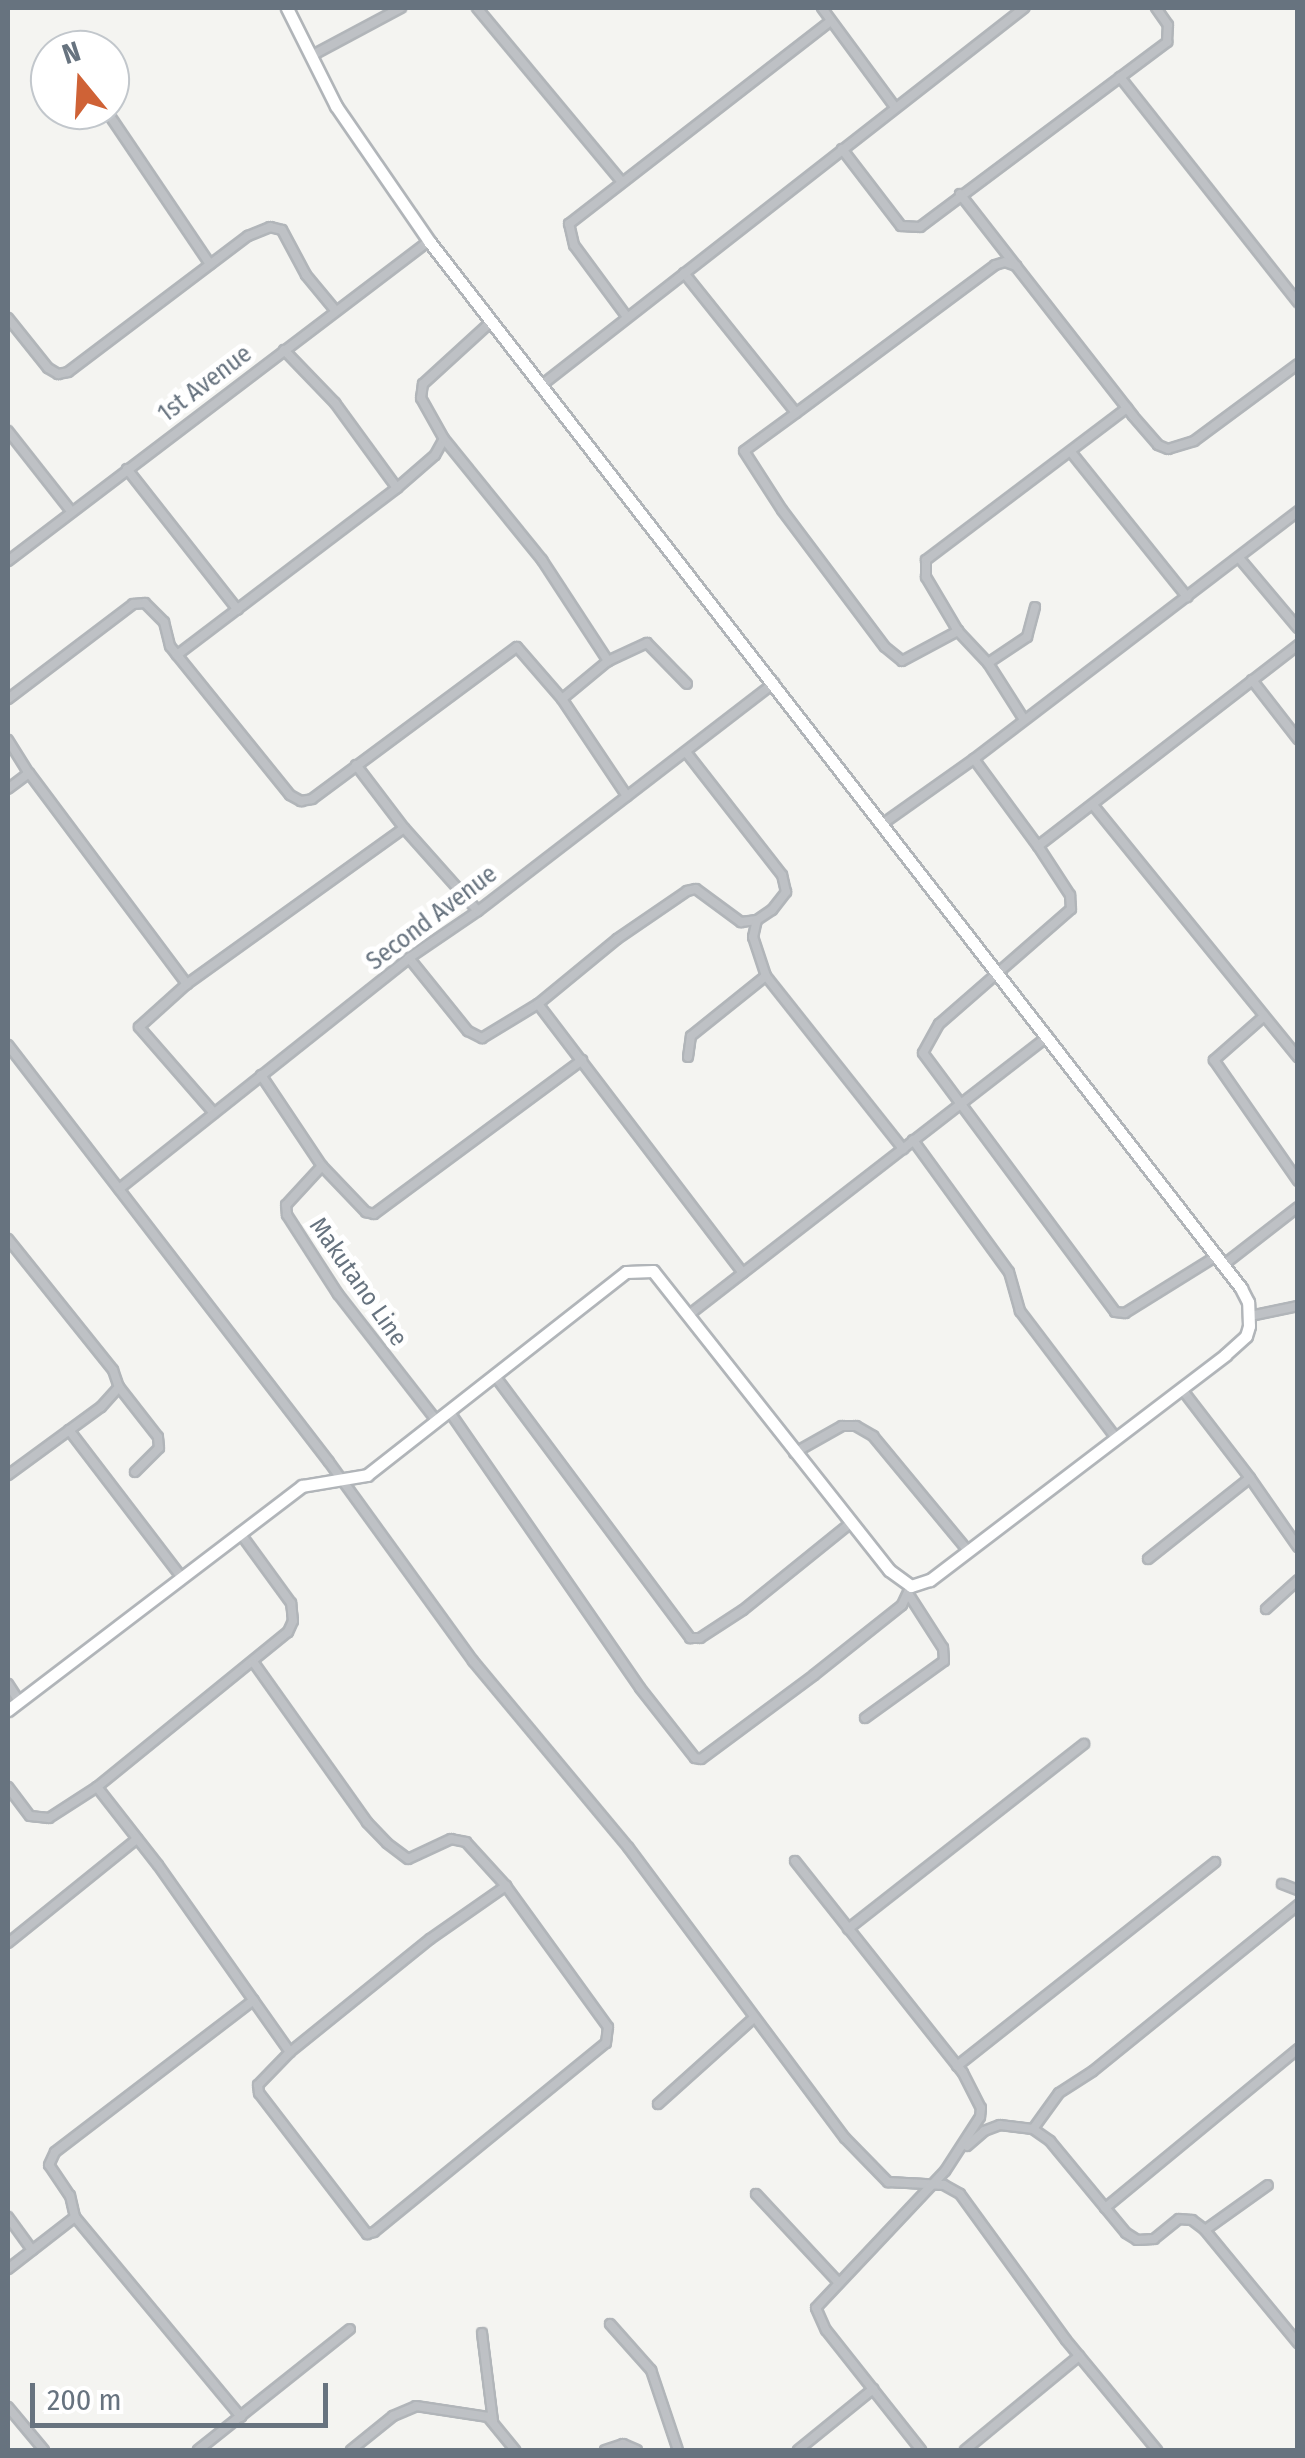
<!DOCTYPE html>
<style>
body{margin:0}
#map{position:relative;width:1305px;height:2458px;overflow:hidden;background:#f4f4f1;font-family:"Fira Sans Condensed",sans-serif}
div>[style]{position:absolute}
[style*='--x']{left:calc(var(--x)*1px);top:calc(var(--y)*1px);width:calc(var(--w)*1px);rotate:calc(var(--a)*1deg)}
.roads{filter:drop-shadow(2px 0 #b1b5b9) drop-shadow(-2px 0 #b1b5b9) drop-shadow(0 2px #b1b5b9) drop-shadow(0 -2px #b1b5b9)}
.street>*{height:8px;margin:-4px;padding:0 4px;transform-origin:4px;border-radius:4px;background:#bec1c5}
.secondary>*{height:11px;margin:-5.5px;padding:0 5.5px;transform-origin:5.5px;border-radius:5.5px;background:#fff}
span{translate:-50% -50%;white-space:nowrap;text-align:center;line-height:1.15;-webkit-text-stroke:10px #fff;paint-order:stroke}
.street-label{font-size:25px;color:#67737f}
.frame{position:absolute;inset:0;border:10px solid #67737f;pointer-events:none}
.north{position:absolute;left:30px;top:30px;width:100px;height:100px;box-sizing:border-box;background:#fff;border:2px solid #c2c7cc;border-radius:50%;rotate:342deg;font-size:28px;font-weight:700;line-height:40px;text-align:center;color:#67737f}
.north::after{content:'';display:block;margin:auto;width:35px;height:45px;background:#cf6236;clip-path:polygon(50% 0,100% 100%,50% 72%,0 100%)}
.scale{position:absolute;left:30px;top:2383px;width:298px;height:45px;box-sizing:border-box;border:5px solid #67737f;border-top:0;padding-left:12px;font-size:30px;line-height:35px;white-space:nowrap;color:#67737f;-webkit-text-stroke:8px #fff;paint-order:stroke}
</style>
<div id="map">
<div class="roads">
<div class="street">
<i style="--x:477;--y:8;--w:225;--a:50.2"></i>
<i style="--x:822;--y:8;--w:123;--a:53.6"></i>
<i style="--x:311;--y:56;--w:102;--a:-28.1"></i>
<i style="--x:1120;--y:77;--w:287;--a:51.7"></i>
<i style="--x:106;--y:110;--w:186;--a:56"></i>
<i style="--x:842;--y:149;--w:97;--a:52.5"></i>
<i style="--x:901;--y:226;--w:19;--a:3"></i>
<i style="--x:920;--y:227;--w:309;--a:-36.8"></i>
<i style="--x:1167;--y:42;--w:17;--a:-87"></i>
<i style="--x:1168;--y:25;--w:21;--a:-125"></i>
<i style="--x:960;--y:194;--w:91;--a:52.1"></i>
<i style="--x:684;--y:273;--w:179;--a:51.3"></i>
<i style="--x:796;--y:413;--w:248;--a:-36.6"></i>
<i style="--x:995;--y:265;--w:10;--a:-17"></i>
<i style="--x:1005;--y:262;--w:12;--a:20"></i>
<i style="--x:1016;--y:266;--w:190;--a:52"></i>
<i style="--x:1133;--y:416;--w:38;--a:49"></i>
<i style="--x:1158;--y:445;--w:11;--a:22"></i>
<i style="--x:1168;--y:449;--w:27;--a:-17"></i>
<i style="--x:1194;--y:441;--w:129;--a:-36.5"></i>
<i style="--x:627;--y:317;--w:89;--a:-126.4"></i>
<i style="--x:574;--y:245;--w:22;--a:-103"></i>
<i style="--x:569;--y:224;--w:331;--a:-37.8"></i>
<i style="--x:8;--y:318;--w:64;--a:51.3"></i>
<i style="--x:48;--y:368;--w:12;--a:31"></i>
<i style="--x:58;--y:374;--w:10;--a:-11"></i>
<i style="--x:68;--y:372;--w:226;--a:-37.1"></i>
<i style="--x:248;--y:236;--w:24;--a:-22"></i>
<i style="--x:270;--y:227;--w:12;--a:14"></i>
<i style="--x:282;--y:230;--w:51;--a:61.9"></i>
<i style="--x:306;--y:275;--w:45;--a:50.4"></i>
<i style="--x:284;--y:350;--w:74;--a:46.1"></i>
<i style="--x:335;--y:403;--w:105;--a:53.9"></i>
<i style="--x:543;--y:384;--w:611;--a:-38.01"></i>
<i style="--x:796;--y:413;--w:64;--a:143.8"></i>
<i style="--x:744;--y:451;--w:70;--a:57.2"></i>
<i style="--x:782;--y:510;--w:171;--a:53.1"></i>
<i style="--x:885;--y:647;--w:22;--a:39"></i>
<i style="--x:902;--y:661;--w:64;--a:-28.2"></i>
<i style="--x:8;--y:431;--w:102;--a:51.8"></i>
<i style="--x:444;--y:439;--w:156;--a:51"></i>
<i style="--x:542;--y:560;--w:121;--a:56.8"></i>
<i style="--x:1071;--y:452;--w:186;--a:51.3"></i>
<i style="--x:127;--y:469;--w:179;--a:51.8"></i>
<i style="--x:1240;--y:559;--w:90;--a:50"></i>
<i style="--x:8;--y:561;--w:529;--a:-37.24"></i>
<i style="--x:177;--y:655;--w:180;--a:51.1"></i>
<i style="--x:290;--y:795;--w:13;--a:29"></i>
<i style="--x:301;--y:801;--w:11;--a:-10"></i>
<i style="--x:312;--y:799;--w:255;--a:-36.6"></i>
<i style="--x:517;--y:647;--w:69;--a:49.1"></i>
<i style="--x:562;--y:699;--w:117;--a:56.2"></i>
<i style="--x:988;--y:663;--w:47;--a:-33.7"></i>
<i style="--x:1027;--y:637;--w:31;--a:-75"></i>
<i style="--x:1252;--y:680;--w:75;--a:52.1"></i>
<i style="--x:8;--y:699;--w:157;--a:-37.2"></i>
<i style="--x:133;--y:604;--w:12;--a:-5"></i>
<i style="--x:145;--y:603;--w:27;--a:45"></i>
<i style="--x:164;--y:622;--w:25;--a:76"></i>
<i style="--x:170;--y:646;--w:11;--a:52"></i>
<i style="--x:177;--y:655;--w:276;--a:-37.2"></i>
<i style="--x:397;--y:488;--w:50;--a:-41"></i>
<i style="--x:435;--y:455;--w:18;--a:-61"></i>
<i style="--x:444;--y:439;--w:47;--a:-119.3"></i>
<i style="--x:421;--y:398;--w:14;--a:-82"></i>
<i style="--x:423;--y:384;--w:93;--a:-42.4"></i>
<i style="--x:562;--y:699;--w:60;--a:-39.6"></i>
<i style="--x:608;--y:661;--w:43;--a:-24.8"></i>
<i style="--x:647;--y:643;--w:57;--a:45.7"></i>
<i style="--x:1023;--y:718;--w:65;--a:-122.5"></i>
<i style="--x:988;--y:663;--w:44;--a:-133.2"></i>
<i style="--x:958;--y:631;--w:63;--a:-120.7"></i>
<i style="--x:926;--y:577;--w:17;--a:-90"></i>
<i style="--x:926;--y:560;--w:252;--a:-37.1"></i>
<i style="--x:8;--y:740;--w:39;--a:58"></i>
<i style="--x:29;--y:773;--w:26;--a:143"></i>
<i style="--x:974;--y:759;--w:108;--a:53.7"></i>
<i style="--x:1038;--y:846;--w:329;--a:-37.7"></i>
<i style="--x:356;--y:765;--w:79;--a:52.7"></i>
<i style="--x:29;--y:773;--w:264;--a:53.2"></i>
<i style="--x:1093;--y:805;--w:325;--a:50.9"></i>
<i style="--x:881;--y:825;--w:114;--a:-35.4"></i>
<i style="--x:974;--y:759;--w:408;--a:-37.4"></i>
<i style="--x:1038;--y:846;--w:59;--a:56.9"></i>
<i style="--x:1070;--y:895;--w:14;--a:86"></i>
<i style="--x:1071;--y:909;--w:175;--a:138.9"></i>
<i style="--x:939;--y:1024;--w:33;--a:119"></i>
<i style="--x:923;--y:1053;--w:322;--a:53.4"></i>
<i style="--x:1115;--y:1312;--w:10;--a:6"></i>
<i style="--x:1125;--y:1313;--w:106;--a:-31.9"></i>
<i style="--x:409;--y:958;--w:94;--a:51.1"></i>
<i style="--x:468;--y:1031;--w:16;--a:27"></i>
<i style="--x:482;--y:1038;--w:66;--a:-31.3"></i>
<i style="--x:538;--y:1004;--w:102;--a:-39.4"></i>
<i style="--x:617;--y:939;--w:85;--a:-34.4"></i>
<i style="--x:687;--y:891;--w:9;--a:-13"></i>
<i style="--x:696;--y:889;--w:56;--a:36.3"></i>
<i style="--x:741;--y:922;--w:16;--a:-7"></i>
<i style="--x:757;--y:920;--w:18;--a:-34"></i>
<i style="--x:772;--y:910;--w:23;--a:-52"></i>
<i style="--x:786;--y:892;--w:17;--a:-103"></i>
<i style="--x:782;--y:875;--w:156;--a:-128"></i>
<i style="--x:766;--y:976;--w:221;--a:51.6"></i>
<i style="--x:538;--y:1004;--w:338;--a:52.7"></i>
<i style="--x:1262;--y:1018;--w:64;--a:138.8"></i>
<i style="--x:1214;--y:1060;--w:147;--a:55.2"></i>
<i style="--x:8;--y:1045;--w:526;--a:52.41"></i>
<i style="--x:329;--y:1462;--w:246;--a:54.1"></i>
<i style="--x:473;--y:1661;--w:242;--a:50.2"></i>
<i style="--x:628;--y:1847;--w:363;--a:53.3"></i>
<i style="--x:845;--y:2138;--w:62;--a:45.7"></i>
<i style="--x:888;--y:2182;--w:56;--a:3.1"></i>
<i style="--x:944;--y:2185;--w:18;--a:29"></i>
<i style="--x:960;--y:2194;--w:180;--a:54"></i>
<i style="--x:1066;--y:2340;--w:143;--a:50.4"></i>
<i style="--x:688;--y:1057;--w:21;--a:-82"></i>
<i style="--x:691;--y:1036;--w:96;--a:-38.7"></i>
<i style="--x:766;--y:976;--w:41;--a:-108.4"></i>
<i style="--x:753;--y:937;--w:17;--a:-77"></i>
<i style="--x:261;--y:1075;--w:110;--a:56.2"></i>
<i style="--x:322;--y:1166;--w:64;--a:46.3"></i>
<i style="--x:366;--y:1212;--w:8;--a:14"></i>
<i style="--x:374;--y:1214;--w:259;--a:-36.5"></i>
<i style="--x:214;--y:1113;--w:114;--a:-131.1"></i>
<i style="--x:139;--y:1027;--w:64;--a:-41.9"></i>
<i style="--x:187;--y:984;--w:267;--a:-35.7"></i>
<i style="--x:404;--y:828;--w:111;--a:48.3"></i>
<i style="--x:913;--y:1140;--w:163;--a:54"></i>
<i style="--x:1009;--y:1272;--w:41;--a:74.2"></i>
<i style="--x:1020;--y:1311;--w:159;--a:52.9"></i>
<i style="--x:322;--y:1166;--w:53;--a:132.7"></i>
<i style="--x:286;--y:1205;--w:10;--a:84"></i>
<i style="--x:287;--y:1215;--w:94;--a:57.2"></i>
<i style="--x:338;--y:1294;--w:161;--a:52.1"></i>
<i style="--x:119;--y:1189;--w:371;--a:-38.5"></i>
<i style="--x:409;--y:958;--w:83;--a:-34.3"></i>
<i style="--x:478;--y:911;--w:374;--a:-37.6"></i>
<i style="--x:8;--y:1239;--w:168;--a:51.3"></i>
<i style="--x:113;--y:1370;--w:18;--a:71"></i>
<i style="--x:119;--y:1387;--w:63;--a:52"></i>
<i style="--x:158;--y:1437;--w:11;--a:85"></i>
<i style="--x:159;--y:1448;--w:34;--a:135"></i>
<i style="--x:1222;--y:1266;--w:96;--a:-37.8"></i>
<i style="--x:690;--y:1314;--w:453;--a:-37.8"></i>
<i style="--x:1250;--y:1316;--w:49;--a:-11.8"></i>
<i style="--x:495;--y:1376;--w:327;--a:53.3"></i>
<i style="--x:690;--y:1638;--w:10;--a:0"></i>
<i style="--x:700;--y:1638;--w:51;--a:-33.1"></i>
<i style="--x:743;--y:1610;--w:139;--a:-38.9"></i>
<i style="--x:449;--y:1411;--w:336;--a:55.4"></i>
<i style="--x:640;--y:1688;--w:89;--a:51.8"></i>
<i style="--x:695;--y:1758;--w:6;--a:9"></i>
<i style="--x:701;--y:1759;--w:141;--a:-36.6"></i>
<i style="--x:814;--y:1675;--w:112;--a:-38.5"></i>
<i style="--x:902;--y:1605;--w:21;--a:-65"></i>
<i style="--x:69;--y:1430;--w:186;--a:52.6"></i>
<i style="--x:794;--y:1453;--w:55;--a:-29.4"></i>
<i style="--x:842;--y:1426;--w:14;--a:0"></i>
<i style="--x:856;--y:1426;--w:20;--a:30"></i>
<i style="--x:873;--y:1436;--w:149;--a:50.4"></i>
<i style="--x:8;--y:1475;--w:115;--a:-36.2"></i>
<i style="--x:101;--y:1407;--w:27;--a:-48"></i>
<i style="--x:1250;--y:1478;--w:84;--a:55.2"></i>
<i style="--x:1148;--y:1559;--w:130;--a:-38.5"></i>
<i style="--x:1250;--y:1478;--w:113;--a:-127.5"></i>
<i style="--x:1266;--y:1609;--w:43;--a:-42.2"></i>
<i style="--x:8;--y:1684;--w:20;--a:57"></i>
<i style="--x:865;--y:1718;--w:97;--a:-35.8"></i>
<i style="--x:944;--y:1661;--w:13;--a:-94"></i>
<i style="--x:943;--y:1648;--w:63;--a:-122.7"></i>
<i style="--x:8;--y:1787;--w:36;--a:53"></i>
<i style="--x:30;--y:1816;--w:19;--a:6"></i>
<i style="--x:49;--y:1818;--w:57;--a:-32.9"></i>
<i style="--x:97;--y:1787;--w:246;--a:-39.1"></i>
<i style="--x:288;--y:1632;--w:12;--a:-66"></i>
<i style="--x:293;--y:1621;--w:18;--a:-96"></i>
<i style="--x:291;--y:1603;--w:87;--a:-126.1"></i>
<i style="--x:97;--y:1787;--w:99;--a:52"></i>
<i style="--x:158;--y:1865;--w:229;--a:54.8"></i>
<i style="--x:290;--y:2052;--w:46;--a:134.1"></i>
<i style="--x:258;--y:2085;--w:8;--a:83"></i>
<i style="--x:259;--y:2093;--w:178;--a:52.5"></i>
<i style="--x:367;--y:2234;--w:7;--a:-16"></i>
<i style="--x:374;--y:2232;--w:299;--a:-39.2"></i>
<i style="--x:606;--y:2043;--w:16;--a:-83"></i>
<i style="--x:608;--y:2027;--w:174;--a:-125.9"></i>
<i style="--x:506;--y:1886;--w:59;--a:-132.3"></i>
<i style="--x:466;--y:1842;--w:15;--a:-169"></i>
<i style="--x:451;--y:1839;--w:47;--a:155.1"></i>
<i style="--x:408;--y:1859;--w:26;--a:-143"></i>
<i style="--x:387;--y:1843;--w:29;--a:-134"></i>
<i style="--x:367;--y:1822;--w:195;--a:-125.4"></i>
<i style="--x:795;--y:1861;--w:270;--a:51.6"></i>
<i style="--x:963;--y:2073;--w:39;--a:63"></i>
<i style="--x:981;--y:2108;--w:9;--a:96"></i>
<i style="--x:980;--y:2117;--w:64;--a:122.9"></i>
<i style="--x:945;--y:2171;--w:188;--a:133.3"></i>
<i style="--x:816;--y:2308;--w:24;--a:66"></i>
<i style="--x:826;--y:2330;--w:153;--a:51.6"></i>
<i style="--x:1282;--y:1884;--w:17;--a:21"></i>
<i style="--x:848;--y:1929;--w:300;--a:-38.1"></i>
<i style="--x:8;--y:1943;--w:166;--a:-38.9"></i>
<i style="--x:290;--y:2052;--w:180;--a:-38.9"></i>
<i style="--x:430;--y:1939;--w:93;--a:-34.9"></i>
<i style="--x:957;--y:2066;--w:329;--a:-38.3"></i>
<i style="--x:658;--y:2104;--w:129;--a:-41.9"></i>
<i style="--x:1033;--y:2129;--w:44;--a:-54.2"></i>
<i style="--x:1059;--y:2093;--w:40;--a:-32.9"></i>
<i style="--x:1093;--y:2071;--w:264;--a:-39"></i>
<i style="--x:967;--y:2146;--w:23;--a:-41"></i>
<i style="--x:984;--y:2131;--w:17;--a:-21"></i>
<i style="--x:1000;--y:2125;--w:33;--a:7"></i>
<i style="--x:1033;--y:2129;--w:21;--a:35"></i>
<i style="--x:1050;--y:2141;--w:119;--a:50.4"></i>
<i style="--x:1126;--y:2233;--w:13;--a:32"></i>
<i style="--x:1137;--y:2240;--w:17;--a:-3"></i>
<i style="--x:1154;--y:2239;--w:32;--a:-39"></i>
<i style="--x:1179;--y:2219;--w:13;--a:4"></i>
<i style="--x:1192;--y:2220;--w:15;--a:37"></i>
<i style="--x:1204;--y:2229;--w:148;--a:50.5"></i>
<i style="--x:756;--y:2194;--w:120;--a:47"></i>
<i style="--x:1105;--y:2208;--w:250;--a:-39.5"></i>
<i style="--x:8;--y:2217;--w:41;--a:54"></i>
<i style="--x:75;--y:2217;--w:260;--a:50.3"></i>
<i style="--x:1205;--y:2230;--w:77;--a:-35.5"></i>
<i style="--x:8;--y:2269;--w:85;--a:-37.8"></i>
<i style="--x:75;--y:2217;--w:22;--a:-103"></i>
<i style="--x:70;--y:2196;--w:37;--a:-124"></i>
<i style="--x:49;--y:2165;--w:14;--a:-65"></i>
<i style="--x:55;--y:2152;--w:250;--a:-37.4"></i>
<i style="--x:610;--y:2324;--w:62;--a:48.3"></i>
<i style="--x:651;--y:2370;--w:84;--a:71.4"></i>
<i style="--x:482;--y:2333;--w:89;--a:82.9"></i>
<i style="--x:8;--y:2407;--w:56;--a:50.1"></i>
<i style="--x:198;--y:2450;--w:194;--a:-38.5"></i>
<i style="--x:351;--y:2450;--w:54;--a:-39"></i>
<i style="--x:393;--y:2416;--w:25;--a:-23"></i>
<i style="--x:416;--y:2406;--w:73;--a:8.7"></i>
<i style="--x:488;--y:2417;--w:43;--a:50.7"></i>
<i style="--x:605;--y:2450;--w:19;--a:-18"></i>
<i style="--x:623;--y:2444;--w:15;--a:23"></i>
<i style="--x:798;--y:2450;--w:97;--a:-39.1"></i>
<i style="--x:965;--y:2450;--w:148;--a:-39.5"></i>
</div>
<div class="secondary">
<i style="--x:8;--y:1710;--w:370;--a:-37.3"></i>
<i style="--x:302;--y:1486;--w:66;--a:-9.6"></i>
<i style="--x:367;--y:1475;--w:329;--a:-38.1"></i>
<i style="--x:626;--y:1272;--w:27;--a:-2"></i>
<i style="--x:653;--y:1271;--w:381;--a:51.7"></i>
<i style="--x:889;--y:1570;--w:27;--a:36"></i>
<i style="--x:911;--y:1586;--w:20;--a:-18"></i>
<i style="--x:930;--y:1580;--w:371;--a:-37.3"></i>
<i style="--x:1225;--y:1355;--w:28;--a:-42"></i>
<i style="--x:1246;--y:1336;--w:10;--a:-73"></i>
<i style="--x:1249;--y:1326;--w:24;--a:-92"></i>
<i style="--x:1248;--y:1302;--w:16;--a:-117"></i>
<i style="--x:1241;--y:1288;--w:1325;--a:-127.8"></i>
<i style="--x:429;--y:241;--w:164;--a:-124.6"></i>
<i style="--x:336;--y:106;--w:110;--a:-116.6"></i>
</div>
</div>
<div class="street-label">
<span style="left:205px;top:384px;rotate:-37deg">1st Avenue</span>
<span style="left:432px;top:918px;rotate:-37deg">Second Avenue</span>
<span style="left:358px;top:1282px;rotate:55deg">Makutano Line</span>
</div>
<div class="frame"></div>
<div class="north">N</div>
<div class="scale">200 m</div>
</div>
